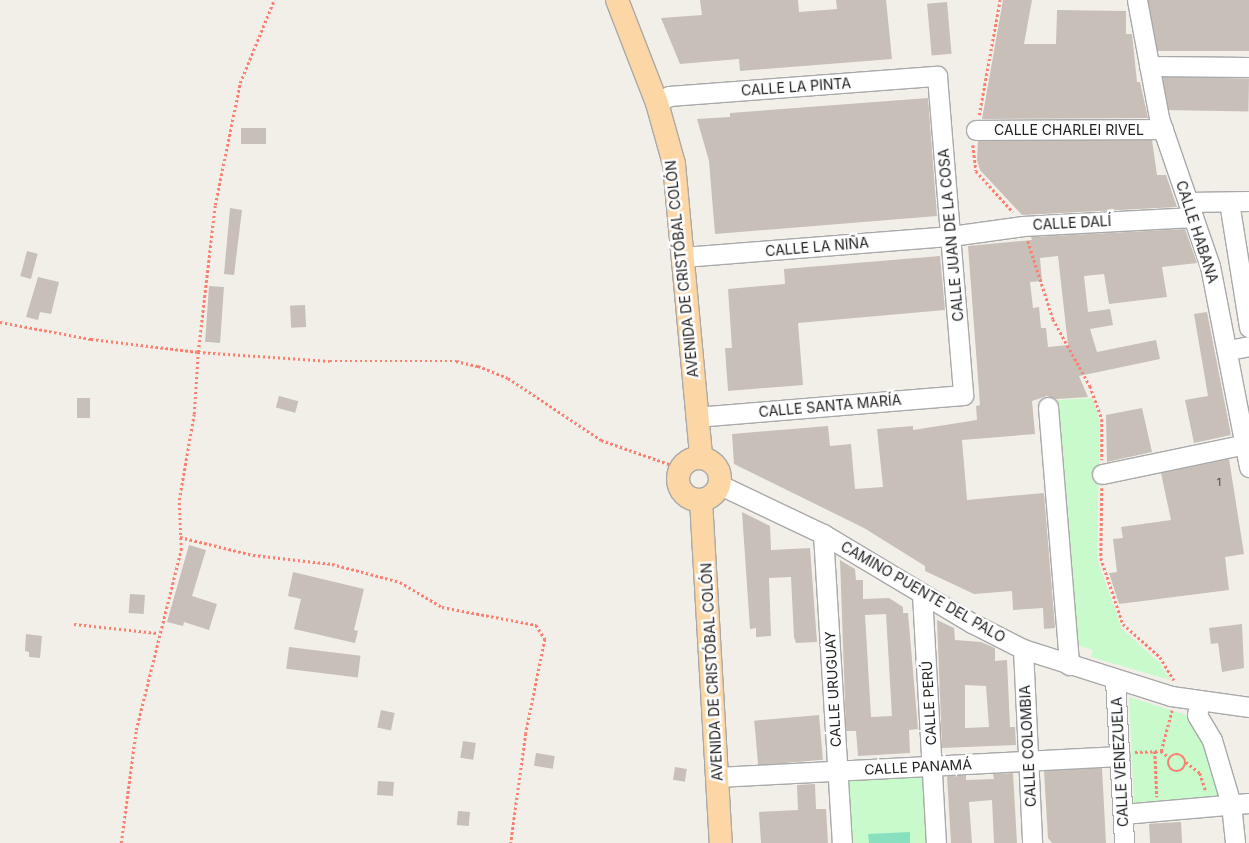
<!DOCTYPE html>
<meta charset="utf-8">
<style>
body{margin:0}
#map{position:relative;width:1249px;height:843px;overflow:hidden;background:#f2efe9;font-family:Inter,sans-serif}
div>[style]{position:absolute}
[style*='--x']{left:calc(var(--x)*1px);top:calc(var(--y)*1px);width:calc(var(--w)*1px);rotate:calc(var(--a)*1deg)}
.park>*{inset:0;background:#c8facc;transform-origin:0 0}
.pitch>*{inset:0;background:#88e0be}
.building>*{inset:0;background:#c7bfb8;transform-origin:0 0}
.path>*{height:2.5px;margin-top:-1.25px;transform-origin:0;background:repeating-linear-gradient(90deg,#fa8072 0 2.5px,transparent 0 5px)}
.path>.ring{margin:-1.25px;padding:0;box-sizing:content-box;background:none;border:2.5px solid #fa8072;border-radius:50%}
.roads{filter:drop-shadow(1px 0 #a9a9a9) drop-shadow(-1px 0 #a9a9a9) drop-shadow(0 1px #a9a9a9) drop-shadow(0 -1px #a9a9a9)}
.minor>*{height:19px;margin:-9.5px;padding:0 9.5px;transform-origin:9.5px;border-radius:9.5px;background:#fff}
.major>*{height:22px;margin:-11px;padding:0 11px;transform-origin:11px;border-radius:11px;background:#fcd6a4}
.major>.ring{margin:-11px;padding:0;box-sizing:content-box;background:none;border:22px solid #fcd6a4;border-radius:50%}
span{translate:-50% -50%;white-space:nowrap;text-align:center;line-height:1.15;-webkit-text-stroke:5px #fff;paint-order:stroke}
.number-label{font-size:11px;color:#4b4948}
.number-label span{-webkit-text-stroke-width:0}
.street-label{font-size:14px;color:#222}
</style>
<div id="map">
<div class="park">
<i style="clip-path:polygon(1092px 398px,1100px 422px,1097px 559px,1122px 629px,1160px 663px,1170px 680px,1091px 657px,1093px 650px,1062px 640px,1044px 401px)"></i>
<i style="clip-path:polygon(1129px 697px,1196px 718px,1224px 797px,1134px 804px)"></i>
<i style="left:926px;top:776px;width:67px;height:80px;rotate:87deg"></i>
</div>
<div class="pitch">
<i style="clip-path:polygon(910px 832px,910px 843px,869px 843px,868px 834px)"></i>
</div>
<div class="building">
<i style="clip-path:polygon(700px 0,798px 0,799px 12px,837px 9px,836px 0,886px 0,892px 59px,740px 71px,739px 59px,680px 64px,661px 18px,702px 15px)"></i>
<i style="clip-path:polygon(1003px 0,1032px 0,1024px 44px,1056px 44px,1057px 10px,1126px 11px,1126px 34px,1132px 34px,1137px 82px,1140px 82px,1148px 118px,982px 119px)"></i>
<i style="left:1148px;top:0;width:101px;height:51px"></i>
<i style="left:947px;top:2px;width:52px;height:20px;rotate:85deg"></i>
<i style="left:1163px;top:77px;width:86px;height:33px;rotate:1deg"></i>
<i style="clip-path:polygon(928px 98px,937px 216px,715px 234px,709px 161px,697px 119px,730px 117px,730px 113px)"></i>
<i style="left:266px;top:128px;width:16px;height:25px;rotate:90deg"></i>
<i style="clip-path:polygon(1152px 140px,1157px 175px,1166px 175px,1177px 207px,1022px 215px,980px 170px,977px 160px,978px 141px)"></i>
<i style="clip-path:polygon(230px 208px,242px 210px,234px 275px,224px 274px)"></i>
<i style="clip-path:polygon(evenodd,1185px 229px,1197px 263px,1162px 267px,1167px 297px,1109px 304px,1104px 274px,1084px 276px,1088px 312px,1110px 309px,1113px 325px,1090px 329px,1097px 352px,1156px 340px,1160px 359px,1079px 376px,1088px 397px,1056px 399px,1047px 396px,1032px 401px,1035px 434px,962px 440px,967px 500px,1044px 493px,1055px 628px,1044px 629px,1043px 608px,1013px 610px,1012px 591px,974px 594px,925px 571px,925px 566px,864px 528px,734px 464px,732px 434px,828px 426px,830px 446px,851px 444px,855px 489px,883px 487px,877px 429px,913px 426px,913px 430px,977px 420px,976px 406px,980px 405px,968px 246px,1032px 240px,1031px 237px,1185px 229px,1058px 256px,1068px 345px,1048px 347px,1046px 328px,1041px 328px,1039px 307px,1033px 308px,1030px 282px,1042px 281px,1040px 258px,1058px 256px)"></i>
<i style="left:27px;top:251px;width:11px;height:26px;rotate:15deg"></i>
<i style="clip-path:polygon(940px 256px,945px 310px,798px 323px,803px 385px,728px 391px,725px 348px,732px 348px,728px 289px,785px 284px,784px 269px)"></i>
<i style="clip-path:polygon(38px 277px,59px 282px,51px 314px,40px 312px,38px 320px,26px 317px)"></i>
<i style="left:209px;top:286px;width:15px;height:56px;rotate:4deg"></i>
<i style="left:305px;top:305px;width:22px;height:15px;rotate:87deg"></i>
<i style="clip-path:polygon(1207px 312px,1231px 435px,1194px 443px,1185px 400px,1208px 396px,1194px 314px)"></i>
<i style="left:279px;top:396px;width:20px;height:12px;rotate:15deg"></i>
<i style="left:77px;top:398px;width:13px;height:20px"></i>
<i style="clip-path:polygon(1142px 408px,1152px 452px,1107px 462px,1106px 415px)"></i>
<i style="clip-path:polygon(1229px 459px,1244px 554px,1225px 557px,1229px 590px,1119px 604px,1109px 573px,1117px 572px,1113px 539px,1123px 538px,1121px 527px,1171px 520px,1161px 473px)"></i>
<i style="clip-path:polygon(742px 512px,770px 526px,771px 550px,810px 548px,817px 642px,796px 643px,794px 637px,791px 577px,769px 578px,771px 636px,756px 637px,756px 628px,750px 629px)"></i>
<i style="clip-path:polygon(189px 545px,206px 550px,192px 596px,217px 604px,209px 630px,184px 622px,183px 626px,167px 622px)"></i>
<i style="clip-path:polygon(evenodd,840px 560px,855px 569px,856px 580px,863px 580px,863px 599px,889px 598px,903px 607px,903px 613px,908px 613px,918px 729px,909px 730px,910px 753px,858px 756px,856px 731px,846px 731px,840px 560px,886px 614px,892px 716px,871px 717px,865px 615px,886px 614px)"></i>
<i style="clip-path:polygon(293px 572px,364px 589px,354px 630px,358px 631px,355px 643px,294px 629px,301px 599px,288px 596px)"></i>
<i style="left:130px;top:594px;width:15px;height:19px;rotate:4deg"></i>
<i style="clip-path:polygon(evenodd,937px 620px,954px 628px,955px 640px,981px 642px,995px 648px,995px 661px,1007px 660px,1010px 727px,1015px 727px,1016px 745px,942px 748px,937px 620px,965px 685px,986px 686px,989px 727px,965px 728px,965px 685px)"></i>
<i style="clip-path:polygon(1242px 624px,1244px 668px,1222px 672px,1218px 643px,1211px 644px,1209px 628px)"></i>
<i style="clip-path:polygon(26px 634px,42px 636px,40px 658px,29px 657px,29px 652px,25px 651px)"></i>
<i style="left:289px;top:647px;width:72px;height:22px;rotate:7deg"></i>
<i style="left:381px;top:710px;width:14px;height:18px;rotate:12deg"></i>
<i style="left:819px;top:715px;width:45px;height:65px;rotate:85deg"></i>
<i style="left:463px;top:741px;width:13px;height:17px;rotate:9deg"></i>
<i style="left:536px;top:753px;width:19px;height:13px;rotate:9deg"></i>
<i style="left:675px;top:767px;width:12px;height:13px;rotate:9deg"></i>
<i style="clip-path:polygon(1102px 768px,1106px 843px,1052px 843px,1048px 838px,1044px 771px)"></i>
<i style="clip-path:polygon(1013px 773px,1017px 843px,994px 843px,992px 800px,969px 802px,972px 843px,951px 843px,947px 776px,966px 775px,966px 780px,994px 779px,993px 774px)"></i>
<i style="left:378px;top:781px;width:16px;height:14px;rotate:4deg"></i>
<i style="clip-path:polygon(815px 784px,816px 809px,826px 809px,828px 843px,761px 843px,759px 812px,798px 810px,797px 785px)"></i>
<i style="left:458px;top:811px;width:12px;height:14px;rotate:5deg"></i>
<i style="left:1181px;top:822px;width:21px;height:32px;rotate:87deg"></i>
</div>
<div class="path">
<i style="--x:979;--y:115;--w:117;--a:-79.7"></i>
<i style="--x:973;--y:145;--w:26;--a:83"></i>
<i style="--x:976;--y:171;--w:55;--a:47.9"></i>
<i style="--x:1028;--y:241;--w:82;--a:72.2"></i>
<i style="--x:1053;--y:319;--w:77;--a:61.1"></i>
<i style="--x:1090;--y:386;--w:35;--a:70"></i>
<i style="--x:1102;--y:419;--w:41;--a:90"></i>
<i style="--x:0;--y:322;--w:93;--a:10.6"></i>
<i style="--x:91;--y:339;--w:108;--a:6.9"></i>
<i style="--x:198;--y:352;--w:132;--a:3.9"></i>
<i style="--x:330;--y:361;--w:126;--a:0"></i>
<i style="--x:456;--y:361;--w:23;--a:13"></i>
<i style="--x:478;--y:366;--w:32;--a:22"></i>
<i style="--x:508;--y:378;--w:112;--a:33.7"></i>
<i style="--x:601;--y:440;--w:84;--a:19.5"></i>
<i style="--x:1102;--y:488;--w:70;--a:90.8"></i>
<i style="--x:1101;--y:558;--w:70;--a:71.6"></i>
<i style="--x:1123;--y:624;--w:50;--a:41.7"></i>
<i style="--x:1160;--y:657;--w:27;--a:59"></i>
<i style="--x:180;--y:537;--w:75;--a:13.9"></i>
<i style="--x:253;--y:555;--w:80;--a:6.5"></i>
<i style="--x:332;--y:564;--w:70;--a:14.8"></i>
<i style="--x:400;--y:582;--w:49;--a:30.8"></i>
<i style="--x:442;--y:607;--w:96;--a:10.8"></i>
<i style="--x:536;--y:625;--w:17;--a:57"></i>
<i style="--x:545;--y:639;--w:96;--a:101.4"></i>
<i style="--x:526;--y:733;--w:111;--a:97.8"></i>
<i style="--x:74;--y:624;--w:84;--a:6.1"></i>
<i style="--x:1155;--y:751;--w:46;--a:87.5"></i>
<i style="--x:1161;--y:751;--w:42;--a:-75"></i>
<i style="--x:1135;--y:752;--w:26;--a:-2"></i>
<i style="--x:1161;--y:751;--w:10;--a:37"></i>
<i class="ring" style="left:1168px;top:754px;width:15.5px;height:15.5px"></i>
<i style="--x:1186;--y:762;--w:18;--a:38"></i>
<i style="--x:1200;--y:773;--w:19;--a:72"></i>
<i style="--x:121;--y:843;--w:114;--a:-82.4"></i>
<i style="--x:136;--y:730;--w:186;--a:-76"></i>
<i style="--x:181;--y:550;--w:50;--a:-92.3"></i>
<i style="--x:179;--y:500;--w:87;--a:-80.1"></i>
<i style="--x:194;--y:414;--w:62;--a:-86.3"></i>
<i style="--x:198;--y:352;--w:148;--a:-83.4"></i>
<i style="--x:215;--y:205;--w:125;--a:-78.4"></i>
<i style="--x:240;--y:83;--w:90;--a:-67.7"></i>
</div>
<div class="roads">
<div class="minor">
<i style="--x:1137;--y:0;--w:120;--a:79.4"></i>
<i style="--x:1159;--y:118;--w:157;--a:71"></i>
<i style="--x:1210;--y:266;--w:205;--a:79"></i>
<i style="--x:1149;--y:66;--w:100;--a:0.6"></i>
<i style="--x:657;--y:103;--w:14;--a:-30"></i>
<i style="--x:669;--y:96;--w:269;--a:-4.3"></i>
<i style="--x:937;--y:76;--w:320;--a:85.3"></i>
<i style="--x:963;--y:395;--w:268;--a:175.3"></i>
<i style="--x:976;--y:130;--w:187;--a:-0.3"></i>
<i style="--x:1188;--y:202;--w:61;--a:-0.9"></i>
<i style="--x:1229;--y:202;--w:127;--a:80.9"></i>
<i style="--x:683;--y:257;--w:269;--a:-4.5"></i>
<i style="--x:951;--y:236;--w:73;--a:-7.9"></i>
<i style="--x:1023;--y:226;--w:170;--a:-3"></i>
<i style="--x:1229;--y:350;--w:20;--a:-11"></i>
<i style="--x:1048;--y:407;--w:259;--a:85.3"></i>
<i style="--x:1102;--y:474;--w:146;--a:-11.8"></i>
<i style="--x:720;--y:485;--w:114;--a:25.4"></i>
<i style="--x:823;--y:534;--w:174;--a:30.9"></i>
<i style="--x:972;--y:623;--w:57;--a:27"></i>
<i style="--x:1023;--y:649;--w:155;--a:17.6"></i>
<i style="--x:1171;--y:696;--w:79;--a:8"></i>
<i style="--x:823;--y:534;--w:310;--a:86.5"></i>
<i style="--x:922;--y:594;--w:249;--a:86.8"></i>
<i style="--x:1023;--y:649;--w:194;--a:87.3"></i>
<i style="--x:1115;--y:680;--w:163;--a:86.8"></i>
<i style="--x:1200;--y:701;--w:14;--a:102"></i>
<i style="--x:1197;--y:715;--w:29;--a:59"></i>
<i style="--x:1212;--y:740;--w:67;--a:73.5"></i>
<i style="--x:1231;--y:804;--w:39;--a:84"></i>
<i style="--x:717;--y:777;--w:403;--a:-3"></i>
<i style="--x:1123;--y:814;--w:126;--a:-5"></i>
</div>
<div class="major">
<i style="--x:617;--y:0;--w:110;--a:68.8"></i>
<i style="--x:657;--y:103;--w:63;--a:74.4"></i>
<i style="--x:674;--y:164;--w:294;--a:84.7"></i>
<i class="ring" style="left:678px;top:458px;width:20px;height:20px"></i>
<i style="--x:701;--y:500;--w:344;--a:86.7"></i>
</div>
</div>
<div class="number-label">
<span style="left:1219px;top:482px">1</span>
</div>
<div class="street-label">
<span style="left:796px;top:87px;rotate:-4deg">CALLE LA PINTA</span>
<span style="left:1069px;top:130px">CALLE CHARLEI RIVEL</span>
<span style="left:1072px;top:223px;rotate:-3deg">CALLE DALÍ</span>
<span style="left:1197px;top:232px;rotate:72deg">CALLE HABANA</span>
<span style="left:951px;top:235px;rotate:-95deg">CALLE JUAN DE LA COSA</span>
<span style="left:817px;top:247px;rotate:-5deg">CALLE LA NIÑA</span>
<span style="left:682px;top:269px;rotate:-96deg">AVENIDA DE CRISTÓBAL COLÓN</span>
<span style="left:830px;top:406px;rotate:-5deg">CALLE SANTA MARÍA</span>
<span style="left:923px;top:592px;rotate:30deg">CAMINO PUENTE DEL PALO</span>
<span style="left:712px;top:672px;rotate:-93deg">AVENIDA DE CRISTÓBAL COLÓN</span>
<span style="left:833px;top:689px;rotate:-93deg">CALLE URUGUAY</span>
<span style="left:929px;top:703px;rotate:-93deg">CALLE PERÚ</span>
<span style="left:1028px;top:746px;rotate:-93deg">CALLE COLOMBIA</span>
<span style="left:1120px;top:762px;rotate:-93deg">CALLE VENEZUELA</span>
<span style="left:918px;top:767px;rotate:-3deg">CALLE PANAMÁ</span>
</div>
</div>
